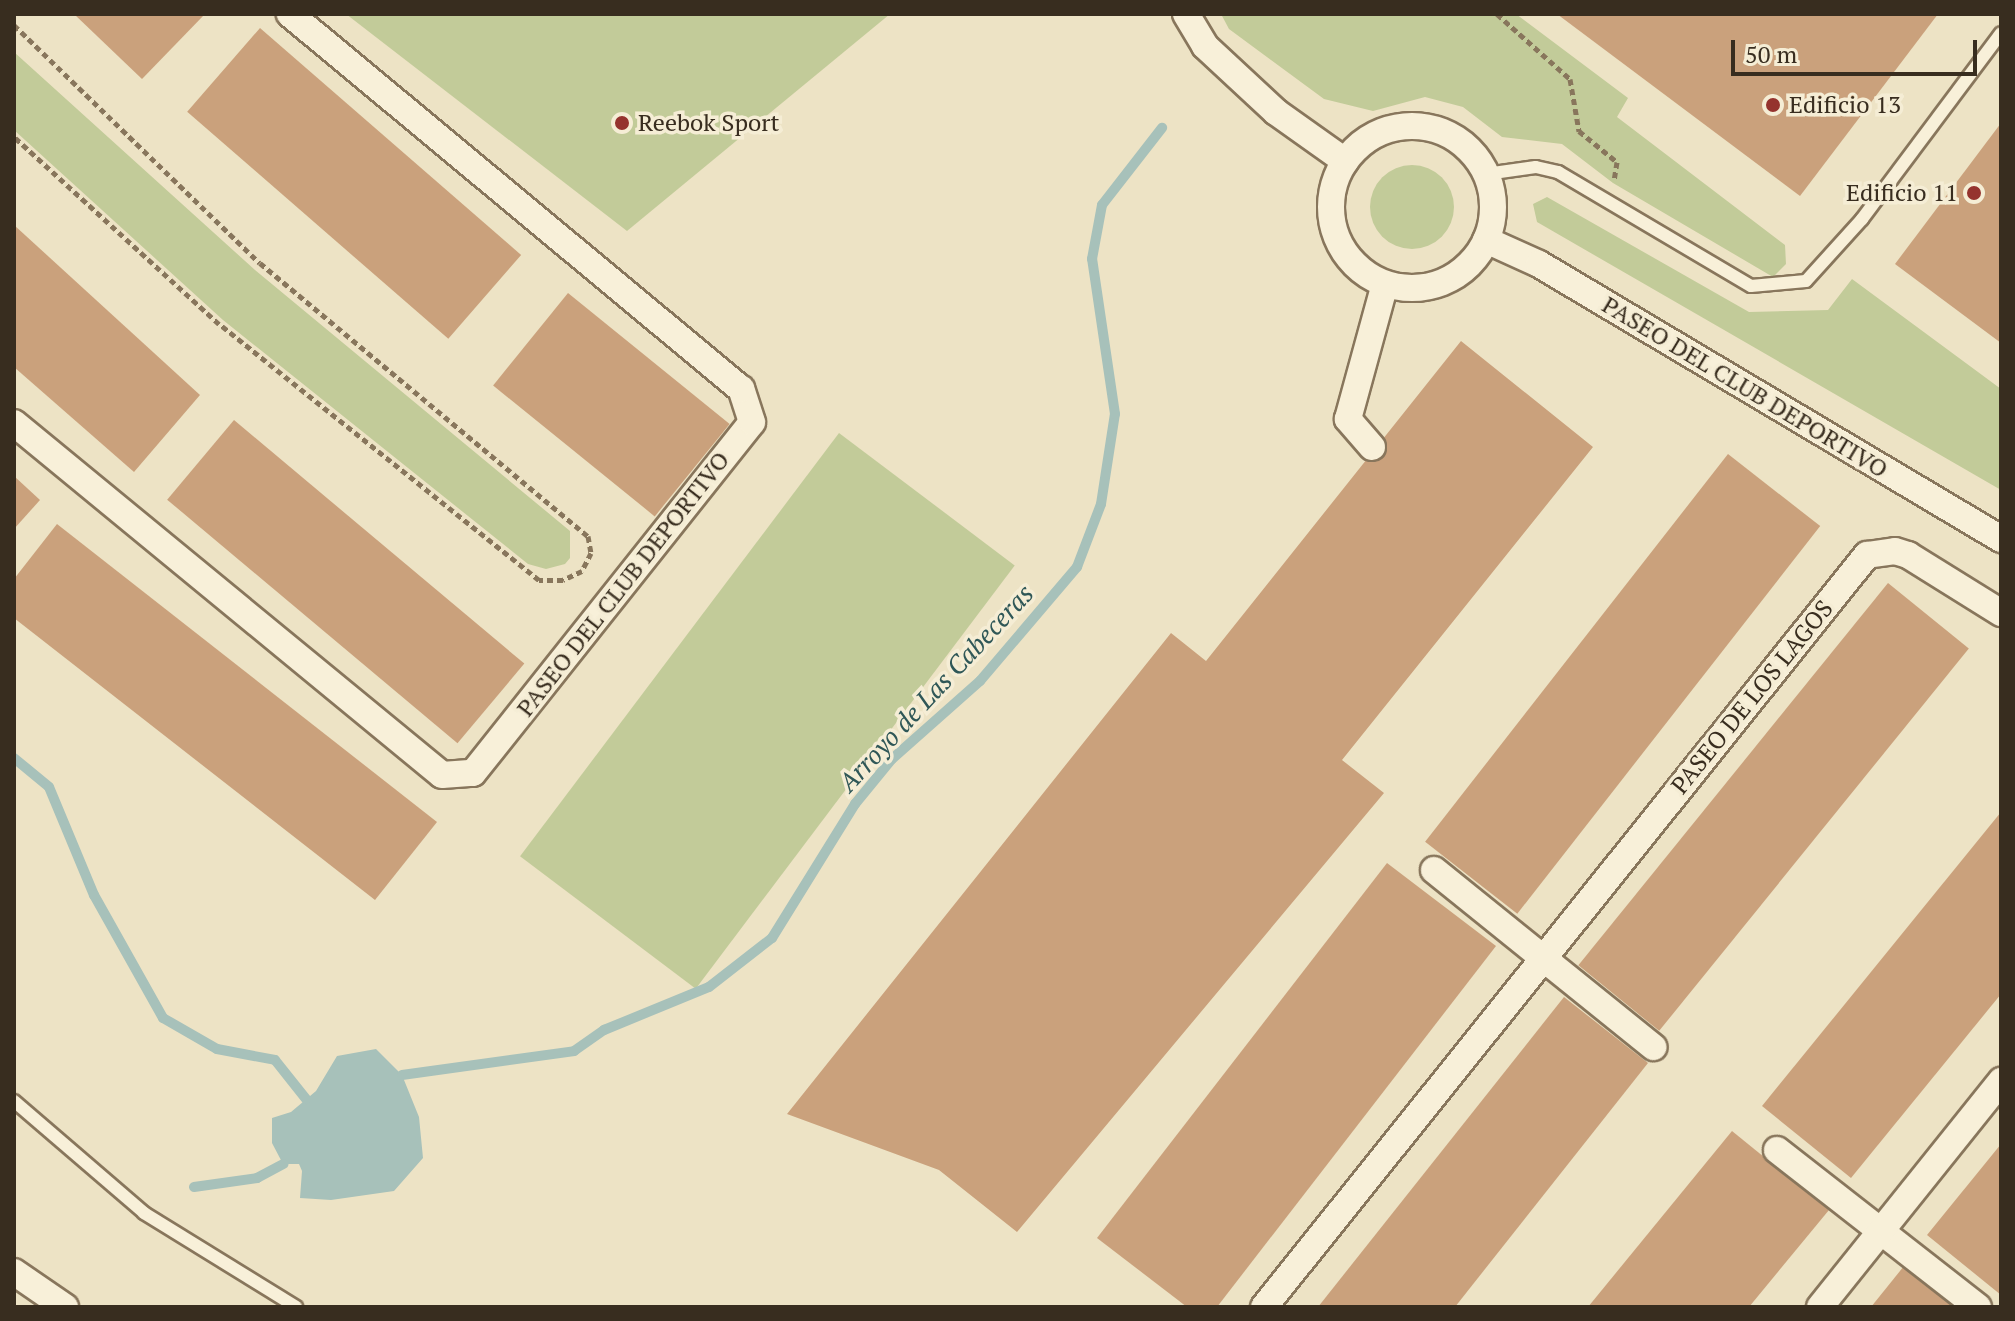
<!DOCTYPE html>
<style>
body{margin:0}
#map{position:relative;width:2015px;height:1321px;overflow:hidden;background:#ede3c5;font-family:"PT Serif",serif}
div>[style]{position:absolute}
[style*='--x']{left:calc(var(--x)*1px);top:calc(var(--y)*1px);width:calc(var(--w)*1px);rotate:calc(var(--a)*1deg)}
.green>*{inset:0;background:#c2cb99;transform-origin:0 0}
.round{border-radius:50%}
.water>*{inset:0;background:#a7c1ba}
.stream>*{height:10px;margin:-5px;padding:0 5px;transform-origin:5px;border-radius:5px;background:#a7c1ba}
.building>*{inset:0;background:#caa17c;transform-origin:0 0}
.path>*{height:5px;margin-top:-2.5px;transform-origin:0;background:repeating-linear-gradient(90deg,#88765c 0 6px,transparent 0 10px)}
.roads{filter:drop-shadow(2px 0 #88765c) drop-shadow(-2px 0 #88765c) drop-shadow(0 2px #88765c) drop-shadow(0 -2px #88765c)}
.service>*{height:12px;margin:-6px;padding:0 6px;transform-origin:6px;border-radius:6px;background:#f8f0d9}
.minor>*{height:26px;margin:-13px;padding:0 13px;transform-origin:13px;border-radius:13px;background:#f8f0d9}
.minor>.ring{margin:-13px;padding:0;box-sizing:content-box;background:none;border:26px solid #f8f0d9;border-radius:50%}
.dots>*{width:22px;height:22px;translate:-50% -50%;box-sizing:border-box;border:4px solid #f5edd5;border-radius:50%}
span{translate:-50% -50%;white-space:nowrap;text-align:center;line-height:1.15;-webkit-text-stroke:7px #f5edd5;paint-order:stroke}
.poi-label{font-size:24px;color:#382d1f}
.left{translate:0 -50%;text-align:left}
.right{translate:-100% -50%;text-align:right}
.street-label{font-size:24px;color:#382d1f}
.water-label{font-size:26px;color:#2f5757;font-style:italic}
.frame{position:absolute;inset:0;border:16px solid #382d1f;pointer-events:none}
.scale{position:absolute;left:1731px;top:40px;width:246px;height:36px;box-sizing:border-box;border:4px solid #382d1f;border-top:0;padding-left:10px;font-size:24px;line-height:28px;white-space:nowrap;color:#382d1f;-webkit-text-stroke:6px #f5edd5;paint-order:stroke}
</style>
<div id="map">
<div class="green">
<i style="clip-path:polygon(346px 14px,890px 14px,627px 231px)"></i>
<i style="clip-path:polygon(1221px 14px,1516px 14px,1628px 98px,1617px 117px,1785px 245px,1786px 264px,1773px 277px,1613px 183px,1562px 144px,1502px 137px,1463px 107px,1425px 97px,1373px 111px,1324px 99px,1229px 29px)"></i>
<i style="clip-path:polygon(14px 52px,255px 270px,570px 531px,570px 558px,565px 564px,546px 569px,528px 564px,223px 320px,14px 130px)"></i>
<i class="round" style="left:1370px;top:165px;width:84px;height:84px"></i>
<i style="clip-path:polygon(1547px 197px,1749px 312px,1828px 310px,1852px 279px,2001px 389px,2001px 490px,1537px 222px,1533px 204px)"></i>
<i style="left:839px;top:433px;width:220px;height:530px;rotate:37deg"></i>
</div>
<div class="water">
<i style="clip-path:polygon(376px 1049px,402px 1075px,419px 1117px,423px 1158px,394px 1191px,331px 1200px,300px 1198px,302px 1171px,299px 1164px,283px 1164px,272px 1143px,272px 1118px,291px 1112px,316px 1091px,337px 1056px)"></i>
</div>
<div class="stream">
<i style="--x:14;--y:758;--w:45;--a:39.6"></i>
<i style="--x:49;--y:787;--w:117;--a:67.4"></i>
<i style="--x:94;--y:895;--w:141;--a:60.7"></i>
<i style="--x:163;--y:1018;--w:62;--a:29.9"></i>
<i style="--x:217;--y:1049;--w:59;--a:10.7"></i>
<i style="--x:275;--y:1060;--w:50;--a:51.5"></i>
<i style="--x:402;--y:1075;--w:174;--a:-7.9"></i>
<i style="--x:574;--y:1051;--w:37;--a:-35"></i>
<i style="--x:604;--y:1030;--w:113;--a:-22.3"></i>
<i style="--x:709;--y:987;--w:80;--a:-37.9"></i>
<i style="--x:772;--y:938;--w:158;--a:-58.2"></i>
<i style="--x:855;--y:804;--w:58;--a:-50.6"></i>
<i style="--x:892;--y:759;--w:118;--a:-41.6"></i>
<i style="--x:980;--y:681;--w:150;--a:-49.6"></i>
<i style="--x:1077;--y:567;--w:67;--a:-69.1"></i>
<i style="--x:1101;--y:504;--w:91;--a:-81.2"></i>
<i style="--x:1115;--y:414;--w:157;--a:-98.4"></i>
<i style="--x:1092;--y:259;--w:55;--a:-79.5"></i>
<i style="--x:1102;--y:205;--w:98;--a:-52.1"></i>
<i style="--x:194;--y:1187;--w:64;--a:-8.1"></i>
<i style="--x:257;--y:1178;--w:30;--a:-28"></i>
</div>
<div class="building">
<i style="clip-path:polygon(74px 14px,205px 14px,142px 79px)"></i>
<i style="clip-path:polygon(1557px 14px,1938px 14px,1800px 196px)"></i>
<i style="left:260px;top:28px;width:346px;height:111px;rotate:41deg"></i>
<i style="clip-path:polygon(2001px 123px,2001px 343px,1895px 264px)"></i>
<i style="clip-path:polygon(14px 225px,200px 395px,134px 472px,14px 367px)"></i>
<i style="left:568px;top:293px;width:208px;height:119px;rotate:39deg"></i>
<i style="clip-path:polygon(1461px 341px,1593px 447px,1342px 760px,1384px 793px,1017px 1232px,939px 1170px,787px 1114px,1171px 633px,1206px 661px)"></i>
<i style="left:234px;top:420px;width:379px;height:104px;rotate:40deg"></i>
<i style="left:1728px;top:454px;width:117px;height:492px;rotate:38deg"></i>
<i style="clip-path:polygon(14px 476px,40px 500px,14px 529px)"></i>
<i style="clip-path:polygon(57px 524px,437px 822px,375px 900px,14px 618px,14px 579px)"></i>
<i style="left:1888px;top:583px;width:104px;height:492px;rotate:39deg"></i>
<i style="clip-path:polygon(2001px 812px,2001px 994px,1851px 1178px,1762px 1106px)"></i>
<i style="clip-path:polygon(1387px 863px,1496px 946px,1217px 1307px,1187px 1307px,1097px 1238px)"></i>
<i style="clip-path:polygon(1564px 997px,1648px 1063px,1455px 1307px,1318px 1307px)"></i>
<i style="clip-path:polygon(1732px 1131px,1829px 1210px,1749px 1307px,1588px 1307px)"></i>
<i style="clip-path:polygon(2001px 1144px,2001px 1295px,1927px 1235px)"></i>
<i style="clip-path:polygon(1904px 1266px,1956px 1307px,1871px 1307px)"></i>
</div>
<div class="path">
<i style="--x:1497;--y:14;--w:98;--a:41.7"></i>
<i style="--x:1570;--y:79;--w:53;--a:80.2"></i>
<i style="--x:1579;--y:131;--w:49;--a:39.2"></i>
<i style="--x:1617;--y:162;--w:19;--a:99"></i>
<i style="--x:14;--y:25;--w:342;--a:44.1"></i>
<i style="--x:260;--y:263;--w:427;--a:39.8"></i>
<i style="--x:588;--y:536;--w:17;--a:80"></i>
<i style="--x:591;--y:553;--w:20;--a:117"></i>
<i style="--x:582;--y:571;--w:21;--a:155"></i>
<i style="--x:563;--y:580;--w:24;--a:180"></i>
<i style="--x:539;--y:580;--w:410;--a:-141.3"></i>
<i style="--x:219;--y:324;--w:277;--a:-137.6"></i>
</div>
<div class="roads">
<div class="service">
<i style="--x:1486;--y:174;--w:50;--a:-8"></i>
<i style="--x:1536;--y:167;--w:23;--a:13"></i>
<i style="--x:1558;--y:172;--w:224;--a:30.6"></i>
<i style="--x:1751;--y:286;--w:55;--a:-5.2"></i>
<i style="--x:1806;--y:281;--w:84;--a:-47.9"></i>
<i style="--x:1862;--y:219;--w:232;--a:-53.2"></i>
<i style="--x:14;--y:1101;--w:172;--a:40.7"></i>
<i style="--x:144;--y:1213;--w:179;--a:31.7"></i>
</div>
<div class="minor">
<i style="--x:1186;--y:14;--w:37;--a:59"></i>
<i style="--x:1205;--y:46;--w:97;--a:42.9"></i>
<i style="--x:1276;--y:112;--w:85;--a:35.4"></i>
<i class="ring" style="left:1331px;top:126px;width:136px;height:136px"></i>
<i style="--x:1486;--y:240;--w:58;--a:24.4"></i>
<i style="--x:1539;--y:264;--w:538;--a:30.76"></i>
<i style="--x:14;--y:423;--w:554;--a:39.43"></i>
<i style="--x:442;--y:775;--w:31;--a:-4"></i>
<i style="--x:473;--y:773;--w:448;--a:-51.5"></i>
<i style="--x:752;--y:422;--w:35;--a:-108"></i>
<i style="--x:741;--y:389;--w:587;--a:-140.26"></i>
<i style="--x:1372;--y:447;--w:37;--a:-131"></i>
<i style="--x:1348;--y:419;--w:140;--a:-74.7"></i>
<i style="--x:1434;--y:870;--w:282;--a:38.9"></i>
<i style="--x:1777;--y:1150;--w:255;--a:38"></i>
<i style="--x:14;--y:1272;--w:62;--a:34.5"></i>
<i style="--x:1264;--y:1307;--w:964;--a:-51.28"></i>
<i style="--x:1867;--y:555;--w:28;--a:-8"></i>
<i style="--x:1895;--y:551;--w:14;--a:17"></i>
<i style="--x:1908;--y:555;--w:110;--a:31.9"></i>
<i style="--x:1820;--y:1307;--w:290;--a:-51.3"></i>
</div>
</div>
<div class="dots">
<i style="left:1773px;top:105px;background:#95332e"></i>
<i style="left:622px;top:123px;background:#95332e"></i>
<i style="left:1974px;top:193px;background:#95332e"></i>
</div>
<div class="poi-label">
<span class="left" style="left:1789px;top:105px">Edificio 13</span>
<span class="left" style="left:638px;top:123px">Reebok Sport</span>
<span class="right" style="left:1958px;top:193px">Edificio 11</span>
</div>
<div class="street-label">
<span style="left:1745px;top:387px;rotate:31deg">PASEO DEL CLUB DEPORTIVO</span>
<span style="left:623px;top:584px;rotate:-52deg">PASEO DEL CLUB DEPORTIVO</span>
<span style="left:1752px;top:697px;rotate:-51deg">PASEO DE LOS LAGOS</span>
</div>
<div class="water-label">
<span style="left:936px;top:688px;rotate:-47deg">Arroyo de Las Cabeceras</span>
</div>
<div class="frame"></div>
<div class="scale">50 m</div>
</div>
